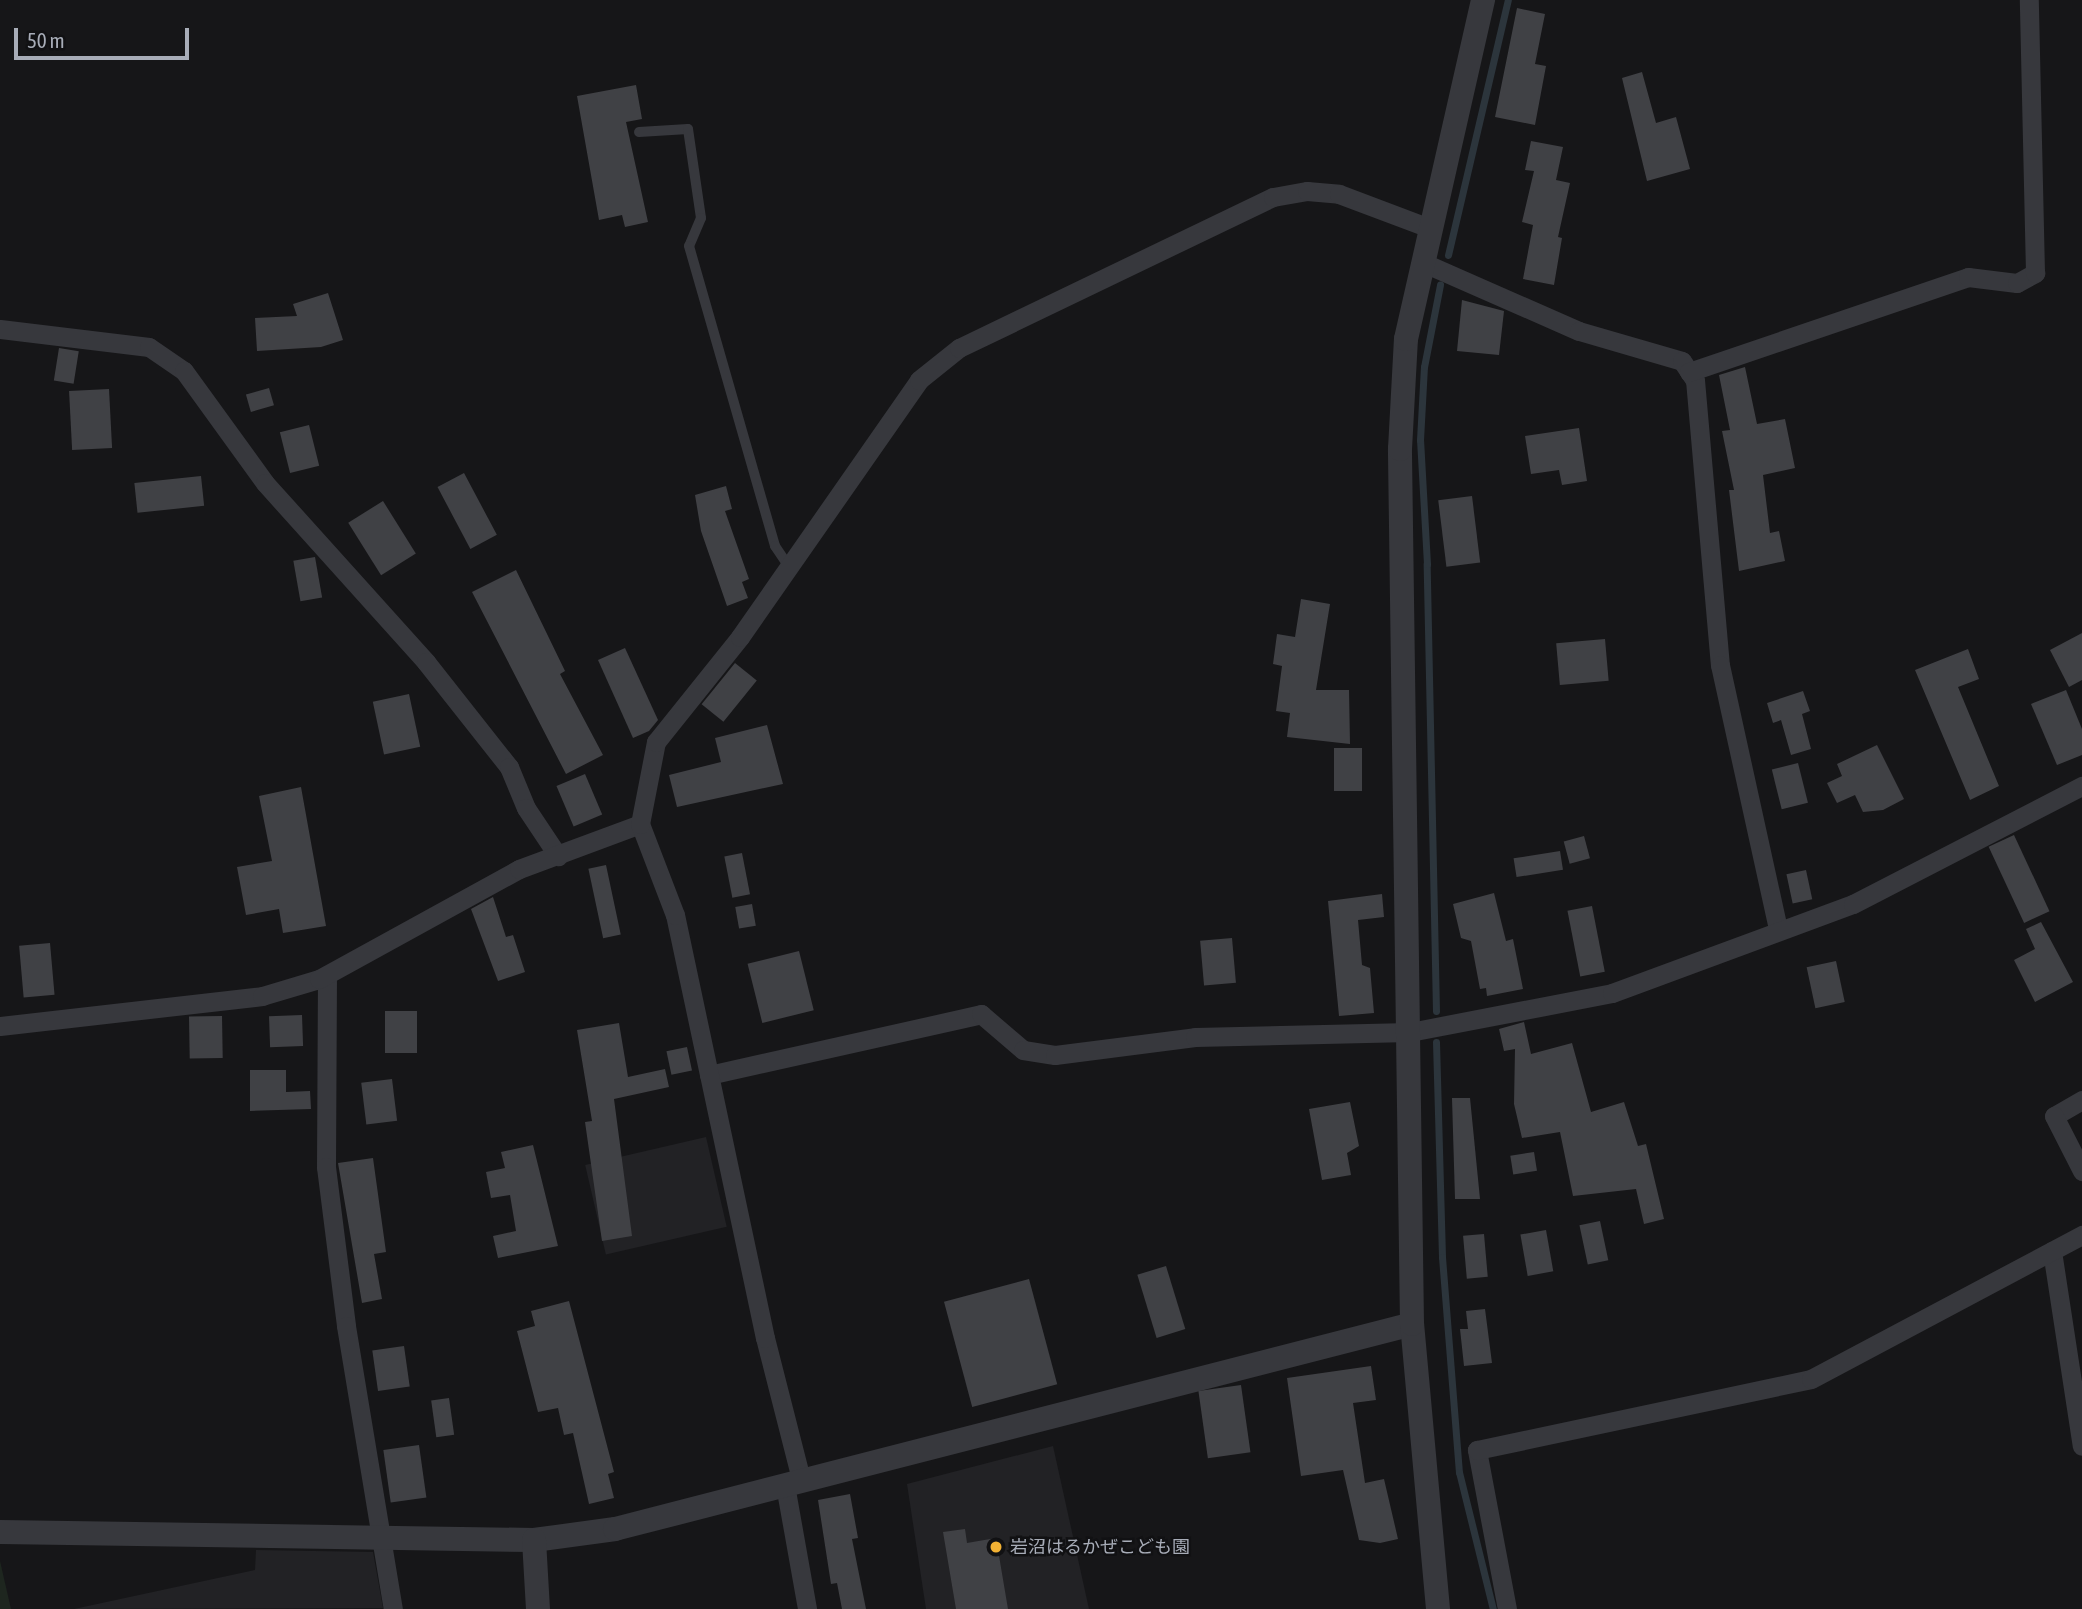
<!DOCTYPE html>
<meta charset="utf-8">
<style>
body{margin:0}
#map{position:relative;width:2082px;height:1609px;overflow:hidden;background:#161618;font-family:"Asap Condensed","Noto Sans JP",sans-serif}
div>[style]{position:absolute}
[style*='--x']{left:calc(var(--x)*1px);top:calc(var(--y)*1px);width:calc(var(--w)*1px);rotate:calc(var(--a)*1deg)}
.built>*{inset:0;background:#222225;transform-origin:0 0}
.green>*{inset:0;background:#1e261f}
.stream>*{height:7px;margin:-3.5px;padding:0 3.5px;transform-origin:3.5px;border-radius:3.5px;background:#2c353c}
.building>*{inset:0;background:#404145;transform-origin:0 0}
.service>*{height:10px;margin:-5px;padding:0 5px;transform-origin:5px;border-radius:5px;background:#37383d}
.minor>*{height:19px;margin:-9.5px;padding:0 9.5px;transform-origin:9.5px;border-radius:9.5px;background:#37383d}
.tertiary>*{height:24px;margin:-12px;padding:0 12px;transform-origin:12px;border-radius:12px;background:#37383d}
.dots>*{width:19px;height:19px;translate:-50% -50%;box-sizing:border-box;border:4px solid #111113;border-radius:50%}
span{translate:-50% -50%;white-space:nowrap;text-align:center;line-height:1.15;-webkit-text-stroke:5px #111113;paint-order:stroke}
.poi-label{font-size:18px;color:#a8adb8}
.left{translate:0 -50%;text-align:left}
.scale{position:absolute;left:14px;top:28px;width:175px;height:32px;box-sizing:border-box;border:4px solid #a8adb8;border-top:0;padding-left:9px;font-size:21px;line-height:24px;white-space:nowrap;color:#a8adb8;-webkit-text-stroke:5px #111113;paint-order:stroke}
</style>
<div id="map">
<div class="built">
<i style="left:706px;top:1137px;width:92px;height:124px;rotate:77deg"></i>
<i style="clip-path:polygon(1053px 1446px,1089px 1609px,926px 1609px,907px 1484px)"></i>
<i style="clip-path:polygon(256px 1550px,373px 1552px,383px 1608px,74px 1609px,255px 1570px)"></i>
</div>
<div class="green">
<i style="clip-path:polygon(0 1561px,11px 1609px,0 1609px)"></i>
</div>
<div class="stream">
<i style="--x:1448;--y:255;--w:262;--a:-76.8"></i>
<i style="--x:1436;--y:1011;--w:447;--a:-91.2"></i>
<i style="--x:1427;--y:564;--w:124;--a:-93.2"></i>
<i style="--x:1420;--y:440;--w:73;--a:-86.9"></i>
<i style="--x:1424;--y:367;--w:84;--a:-79"></i>
<i style="--x:1436;--y:1042;--w:215;--a:88.4"></i>
<i style="--x:1442;--y:1257;--w:216;--a:85.5"></i>
<i style="--x:1459;--y:1472;--w:141;--a:76.1"></i>
</div>
<div class="building">
<i style="clip-path:polygon(1517px 8px,1545px 14px,1535px 64px,1546px 66px,1535px 125px,1495px 117px)"></i>
<i style="clip-path:polygon(1642px 72px,1656px 123px,1676px 117px,1690px 169px,1647px 181px,1622px 78px)"></i>
<i style="clip-path:polygon(636px 85px,642px 119px,626px 122px,648px 222px,625px 227px,622px 215px,599px 220px,577px 96px)"></i>
<i style="clip-path:polygon(1531px 141px,1563px 147px,1556px 180px,1570px 183px,1558px 237px,1562px 238px,1554px 285px,1523px 279px,1533px 225px,1522px 222px,1534px 171px,1525px 170px)"></i>
<i style="clip-path:polygon(328px 293px,343px 340px,321px 347px,257px 351px,255px 318px,297px 316px,293px 304px)"></i>
<i style="clip-path:polygon(1462px 300px,1504px 311px,1499px 355px,1457px 351px)"></i>
<i style="left:59px;top:348px;width:20px;height:33px;rotate:9deg"></i>
<i style="clip-path:polygon(1745px 367px,1757px 424px,1785px 419px,1795px 468px,1763px 475px,1770px 533px,1779px 531px,1785px 561px,1739px 571px,1729px 490px,1734px 490px,1722px 431px,1730px 430px,1719px 375px)"></i>
<i style="left:269px;top:388px;width:18px;height:24px;rotate:74deg"></i>
<i style="left:109px;top:389px;width:59px;height:40px;rotate:87deg"></i>
<i style="left:309px;top:425px;width:42px;height:30px;rotate:76deg"></i>
<i style="clip-path:polygon(1579px 428px,1587px 481px,1562px 485px,1559px 470px,1531px 474px,1525px 436px)"></i>
<i style="left:464px;top:473px;width:70px;height:30px;rotate:62deg"></i>
<i style="left:201px;top:476px;width:30px;height:67px;rotate:84deg"></i>
<i style="clip-path:polygon(726px 486px,732px 509px,725px 511px,749px 579px,742px 582px,748px 598px,727px 606px,701px 531px,695px 495px)"></i>
<i style="left:1472px;top:496px;width:67px;height:34px;rotate:83deg"></i>
<i style="left:383px;top:501px;width:62px;height:41px;rotate:58deg"></i>
<i style="left:315px;top:557px;width:41px;height:22px;rotate:80deg"></i>
<i style="clip-path:polygon(516px 570px,565px 671px,560px 674px,603px 755px,566px 774px,472px 592px)"></i>
<i style="clip-path:polygon(1301px 599px,1330px 604px,1316px 690px,1349px 690px,1350px 744px,1287px 737px,1290px 713px,1276px 711px,1282px 666px,1273px 664px,1277px 634px,1295px 637px)"></i>
<i style="clip-path:polygon(2082px 633px,2082px 680px,2069px 687px,2050px 650px)"></i>
<i style="left:1605px;top:639px;width:42px;height:49px;rotate:85deg"></i>
<i style="clip-path:polygon(625px 648px,658px 720px,649px 731px,633px 738px,598px 660px)"></i>
<i style="clip-path:polygon(1968px 649px,1979px 679px,1958px 687px,1999px 786px,1970px 800px,1915px 670px)"></i>
<i style="left:735px;top:663px;width:28px;height:53px;rotate:39deg"></i>
<i style="clip-path:polygon(2066px 690px,2082px 729px,2082px 755px,2057px 765px,2031px 704px)"></i>
<i style="clip-path:polygon(1803px 691px,1810px 711px,1802px 714px,1811px 749px,1791px 755px,1781px 720px,1773px 723px,1767px 703px)"></i>
<i style="left:409px;top:694px;width:54px;height:37px;rotate:78deg"></i>
<i style="clip-path:polygon(767px 725px,783px 784px,677px 807px,669px 775px,721px 762px,715px 738px)"></i>
<i style="clip-path:polygon(1877px 745px,1904px 799px,1883px 810px,1863px 812px,1855px 795px,1837px 803px,1827px 783px,1842px 776px,1837px 764px)"></i>
<i style="left:1362px;top:748px;width:43px;height:28px;rotate:90deg"></i>
<i style="left:1798px;top:763px;width:41px;height:27px;rotate:76deg"></i>
<i style="left:585px;top:774px;width:44px;height:31px;rotate:67deg"></i>
<i style="clip-path:polygon(301px 787px,326px 926px,283px 933px,279px 909px,246px 915px,237px 867px,272px 861px,259px 796px)"></i>
<i style="left:2014px;top:835px;width:84px;height:28px;rotate:65deg"></i>
<i style="left:1584px;top:836px;width:23px;height:21px;rotate:75deg"></i>
<i style="left:1560px;top:851px;width:19px;height:47px;rotate:81deg"></i>
<i style="left:742px;top:853px;width:42px;height:18px;rotate:79deg"></i>
<i style="left:606px;top:865px;width:71px;height:18px;rotate:78deg"></i>
<i style="left:1806px;top:870px;width:30px;height:20px;rotate:78deg"></i>
<i style="clip-path:polygon(1494px 893px,1506px 941px,1513px 939px,1523px 989px,1487px 996px,1486px 988px,1480px 989px,1471px 941px,1461px 938px,1453px 904px)"></i>
<i style="clip-path:polygon(1382px 894px,1384px 917px,1358px 920px,1362px 965px,1370px 968px,1374px 1013px,1339px 1016px,1328px 901px)"></i>
<i style="clip-path:polygon(493px 897px,506px 937px,513px 935px,525px 972px,498px 981px,471px 909px)"></i>
<i style="left:752px;top:904px;width:22px;height:17px;rotate:80deg"></i>
<i style="left:1592px;top:906px;width:67px;height:25px;rotate:79deg"></i>
<i style="clip-path:polygon(2041px 922px,2073px 982px,2035px 1002px,2014px 960px,2035px 949px,2026px 929px)"></i>
<i style="left:1232px;top:938px;width:45px;height:32px;rotate:85deg"></i>
<i style="left:50px;top:943px;width:52px;height:31px;rotate:85deg"></i>
<i style="left:799px;top:951px;width:61px;height:53px;rotate:76deg"></i>
<i style="left:1836px;top:961px;width:42px;height:30px;rotate:78deg"></i>
<i style="left:385px;top:1011px;width:32px;height:42px"></i>
<i style="left:302px;top:1015px;width:31px;height:33px;rotate:88deg"></i>
<i style="left:222px;top:1016px;width:42px;height:33px;rotate:89deg"></i>
<i style="clip-path:polygon(1524px 1022px,1531px 1054px,1572px 1043px,1591px 1112px,1624px 1102px,1638px 1146px,1646px 1144px,1664px 1219px,1644px 1224px,1636px 1189px,1573px 1196px,1560px 1132px,1522px 1138px,1514px 1104px,1515px 1049px,1504px 1051px,1499px 1029px)"></i>
<i style="clip-path:polygon(619px 1023px,628px 1077px,665px 1069px,669px 1087px,614px 1099px,632px 1236px,602px 1241px,585px 1122px,592px 1121px,577px 1030px)"></i>
<i style="left:687px;top:1047px;width:24px;height:21px;rotate:78deg"></i>
<i style="clip-path:polygon(250px 1070px,286px 1070px,286px 1092px,310px 1091px,311px 1109px,250px 1111px)"></i>
<i style="left:392px;top:1079px;width:42px;height:31px;rotate:83deg"></i>
<i style="clip-path:polygon(1452px 1098px,1470px 1098px,1480px 1199px,1455px 1199px)"></i>
<i style="clip-path:polygon(1350px 1102px,1359px 1146px,1347px 1153px,1351px 1175px,1322px 1180px,1309px 1109px)"></i>
<i style="clip-path:polygon(533px 1145px,558px 1246px,498px 1258px,493px 1236px,516px 1231px,510px 1195px,491px 1198px,486px 1172px,505px 1168px,501px 1152px)"></i>
<i style="left:1534px;top:1152px;width:19px;height:24px;rotate:81deg"></i>
<i style="clip-path:polygon(373px 1158px,386px 1252px,374px 1254px,382px 1299px,362px 1303px,338px 1163px)"></i>
<i style="left:1600px;top:1221px;width:40px;height:21px;rotate:78deg"></i>
<i style="left:1546px;top:1230px;width:42px;height:26px;rotate:80deg"></i>
<i style="left:1484px;top:1234px;width:43px;height:21px;rotate:85deg"></i>
<i style="left:1166px;top:1266px;width:66px;height:30px;rotate:73deg"></i>
<i style="left:1029px;top:1279px;width:109px;height:88px;rotate:75deg"></i>
<i style="clip-path:polygon(569px 1301px,614px 1472px,608px 1474px,614px 1498px,589px 1504px,573px 1433px,564px 1435px,558px 1408px,538px 1412px,517px 1331px,535px 1326px,531px 1311px)"></i>
<i style="clip-path:polygon(1485px 1309px,1492px 1363px,1464px 1366px,1460px 1329px,1468px 1329px,1466px 1311px)"></i>
<i style="left:404px;top:1346px;width:41px;height:32px;rotate:82deg"></i>
<i style="clip-path:polygon(1371px 1366px,1376px 1400px,1353px 1403px,1365px 1483px,1384px 1479px,1398px 1539px,1380px 1543px,1359px 1540px,1343px 1470px,1301px 1476px,1287px 1378px)"></i>
<i style="left:1241px;top:1385px;width:68px;height:43px;rotate:82deg"></i>
<i style="left:449px;top:1398px;width:37px;height:18px;rotate:82deg"></i>
<i style="left:419px;top:1445px;width:53px;height:36px;rotate:82deg"></i>
<i style="clip-path:polygon(850px 1494px,858px 1538px,852px 1539px,866px 1609px,842px 1609px,837px 1583px,831px 1584px,818px 1500px)"></i>
<i style="clip-path:polygon(965px 1529px,967px 1543px,996px 1538px,1008px 1609px,956px 1609px,943px 1532px)"></i>
</div>
<div class="service">
<i style="--x:639;--y:132;--w:49;--a:-3.5"></i>
<i style="--x:688;--y:129;--w:90;--a:81.7"></i>
<i style="--x:701;--y:218;--w:30;--a:113"></i>
<i style="--x:689;--y:246;--w:312;--a:74"></i>
<i style="--x:775;--y:546;--w:25;--a:56"></i>
</div>
<div class="minor">
<i style="--x:1424;--y:263;--w:169;--a:23.7"></i>
<i style="--x:1579;--y:331;--w:107;--a:16.2"></i>
<i style="--x:1682;--y:361;--w:23;--a:56"></i>
<i style="--x:1695;--y:380;--w:286;--a:85"></i>
<i style="--x:1720;--y:665;--w:270;--a:77.6"></i>
<i style="--x:0;--y:329;--w:150;--a:6.9"></i>
<i style="--x:149;--y:347;--w:42;--a:34.4"></i>
<i style="--x:184;--y:371;--w:138;--a:54.1"></i>
<i style="--x:265;--y:483;--w:241;--a:48"></i>
<i style="--x:426;--y:662;--w:134;--a:51.7"></i>
<i style="--x:509;--y:767;--w:44;--a:67.5"></i>
<i style="--x:526;--y:808;--w:58;--a:56.3"></i>
<i style="--x:1689;--y:372;--w:295;--a:-18.8"></i>
<i style="--x:1968;--y:277;--w:49;--a:7"></i>
<i style="--x:2017;--y:283;--w:21;--a:-29"></i>
<i style="--x:2035;--y:273;--w:273;--a:-91.3"></i>
<i style="--x:327;--y:975;--w:192;--a:90.3"></i>
<i style="--x:326;--y:1167;--w:160;--a:82.8"></i>
<i style="--x:346;--y:1326;--w:287;--a:80.6"></i>
<i style="--x:0;--y:1026;--w:264;--a:-6.5"></i>
<i style="--x:262;--y:996;--w:59;--a:-16.6"></i>
<i style="--x:319;--y:979;--w:228;--a:-28.8"></i>
<i style="--x:519;--y:869;--w:129;--a:-20.4"></i>
<i style="--x:709;--y:1075;--w:279;--a:-12.6"></i>
<i style="--x:981;--y:1014;--w:55;--a:40.6"></i>
<i style="--x:1023;--y:1050;--w:32;--a:9"></i>
<i style="--x:1055;--y:1055;--w:141;--a:-7.3"></i>
<i style="--x:1195;--y:1037;--w:215;--a:-1.3"></i>
<i style="--x:1410;--y:1032;--w:206;--a:-10.9"></i>
<i style="--x:1612;--y:993;--w:257;--a:-20.3"></i>
<i style="--x:1853;--y:904;--w:258;--a:-27.3"></i>
<i style="--x:2082;--y:1100;--w:32;--a:150"></i>
<i style="--x:2054;--y:1116;--w:62;--a:63"></i>
<i style="--x:2052;--y:1251;--w:197;--a:81.3"></i>
<i style="--x:801;--y:1479;--w:146;--a:-104.3"></i>
<i style="--x:765;--y:1338;--w:432;--a:-102"></i>
<i style="--x:675;--y:915;--w:97;--a:-111"></i>
<i style="--x:640;--y:824;--w:84;--a:-79"></i>
<i style="--x:656;--y:742;--w:134;--a:-51.3"></i>
<i style="--x:740;--y:637;--w:313;--a:-55.1"></i>
<i style="--x:919;--y:380;--w:51;--a:-38.7"></i>
<i style="--x:959;--y:348;--w:348;--a:-25.7"></i>
<i style="--x:1273;--y:197;--w:35;--a:-10"></i>
<i style="--x:1307;--y:191;--w:32;--a:5"></i>
<i style="--x:1339;--y:194;--w:99;--a:20.6"></i>
<i style="--x:785;--y:1485;--w:126;--a:79.9"></i>
<i style="--x:1507;--y:1609;--w:162;--a:-100.7"></i>
<i style="--x:1477;--y:1450;--w:341;--a:-12"></i>
<i style="--x:1811;--y:1379;--w:307;--a:-28"></i>
</div>
<div class="tertiary">
<i style="--x:0;--y:1532;--w:534;--a:0.86"></i>
<i style="--x:534;--y:1540;--w:82;--a:-7.7"></i>
<i style="--x:615;--y:1529;--w:823;--a:-14.42"></i>
<i style="--x:534;--y:1540;--w:69;--a:86.7"></i>
<i style="--x:1438;--y:1609;--w:286;--a:-95.2"></i>
<i style="--x:1412;--y:1324;--w:875;--a:-90.79"></i>
<i style="--x:1400;--y:449;--w:110;--a:-86.9"></i>
<i style="--x:1406;--y:339;--w:348;--a:-77.2"></i>
</div>
<div class="dots">
<i style="left:996px;top:1547px;background:#f2b134"></i>
</div>
<div class="poi-label">
<span class="left" style="left:1010px;top:1547px">岩沼はるかぜこども園</span>
</div>
<div class="scale">50 m</div>
</div>
